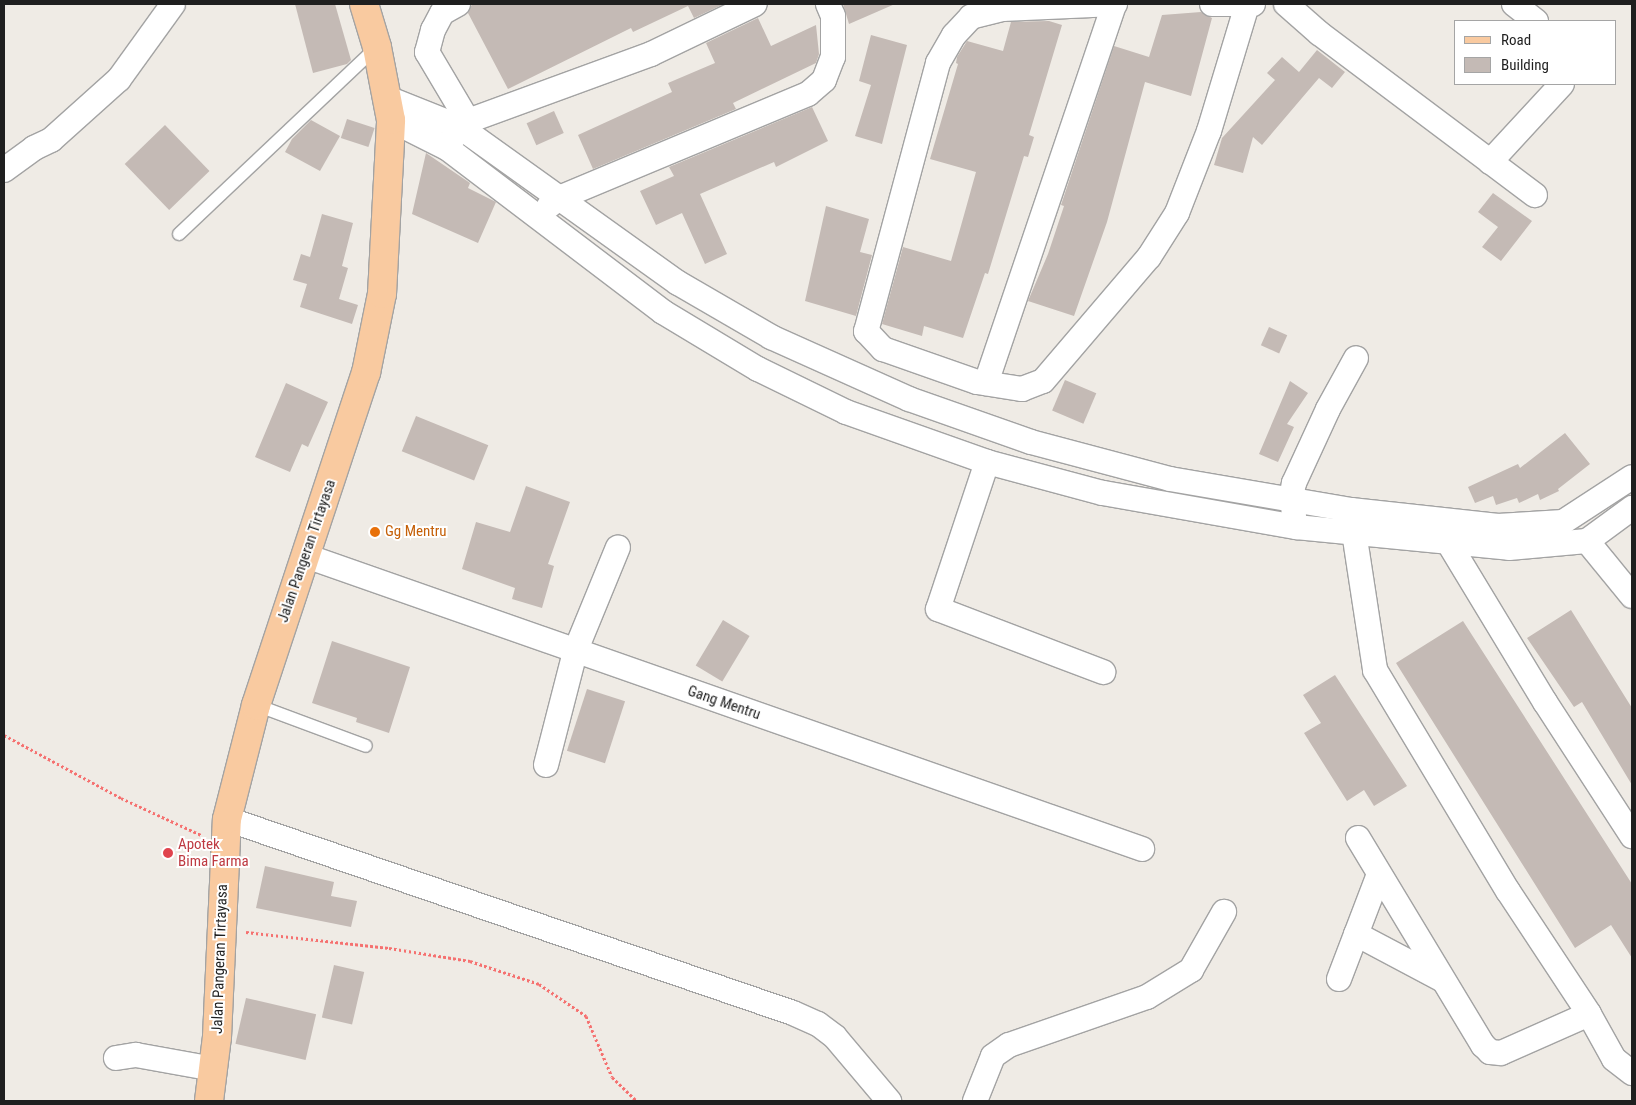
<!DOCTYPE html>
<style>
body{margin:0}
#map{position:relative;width:1636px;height:1105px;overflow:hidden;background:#efebe5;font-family:"Roboto Condensed",sans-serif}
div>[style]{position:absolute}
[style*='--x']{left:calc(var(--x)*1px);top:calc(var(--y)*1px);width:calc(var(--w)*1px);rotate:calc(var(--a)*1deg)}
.building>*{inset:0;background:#c4bab5;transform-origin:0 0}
.path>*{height:3px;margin-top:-1.5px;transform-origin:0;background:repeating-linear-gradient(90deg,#f57170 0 2.5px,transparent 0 5px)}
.roads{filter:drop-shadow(1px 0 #a3a3a3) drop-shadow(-1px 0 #a3a3a3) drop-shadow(0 1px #a3a3a3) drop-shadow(0 -1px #a3a3a3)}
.lane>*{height:12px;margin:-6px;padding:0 6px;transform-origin:6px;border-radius:6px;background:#fff}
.street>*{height:24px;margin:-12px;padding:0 12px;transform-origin:12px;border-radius:12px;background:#fff}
.primary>*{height:28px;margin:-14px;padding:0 14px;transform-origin:14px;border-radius:14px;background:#f9caa0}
.dots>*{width:14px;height:14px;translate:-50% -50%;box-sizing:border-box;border:2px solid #fff;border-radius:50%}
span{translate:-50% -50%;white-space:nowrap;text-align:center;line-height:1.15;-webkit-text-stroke:4px #fff;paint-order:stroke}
.food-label{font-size:15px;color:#c56008}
.left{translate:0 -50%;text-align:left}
.street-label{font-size:15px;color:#1f1f1f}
.health-label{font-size:15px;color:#be3a42}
.frame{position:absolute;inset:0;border:5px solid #1f1f1f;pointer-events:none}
.legend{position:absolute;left:1454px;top:20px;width:162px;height:65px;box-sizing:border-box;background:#fff;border:1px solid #a5a5a5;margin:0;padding:6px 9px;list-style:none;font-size:15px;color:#1f1f1f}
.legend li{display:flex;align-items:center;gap:10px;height:25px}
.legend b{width:25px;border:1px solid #a5a5a5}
</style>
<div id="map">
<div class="building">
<i style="clip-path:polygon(295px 4px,335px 4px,351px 60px,347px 64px,313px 73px)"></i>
<i style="clip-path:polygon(472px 4px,724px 4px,694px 18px,688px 6px,633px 32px,631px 28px,508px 89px,468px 13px)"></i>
<i style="clip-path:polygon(843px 4px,895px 4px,849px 24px)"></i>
<i style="clip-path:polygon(1201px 12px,1212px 18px,1191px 96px,1145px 82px,1107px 222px,1074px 316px,1028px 301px,1048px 254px,1064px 206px,1061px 205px,1114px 46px,1149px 57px,1162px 15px)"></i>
<i style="clip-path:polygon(758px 18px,771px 46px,816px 25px,819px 54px,816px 63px,733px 103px,736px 109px,593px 169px,578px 135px,672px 92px,668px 83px,715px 63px,706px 43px)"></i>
<i style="clip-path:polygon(1049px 21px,1062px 25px,1029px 135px,1034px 137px,1028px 157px,1024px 156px,988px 274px,985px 273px,963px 338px,924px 326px,922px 336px,882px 324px,903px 247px,951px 261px,964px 215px,976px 172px,930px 159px,958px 64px,956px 63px,957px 57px,967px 41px,1003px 51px,1011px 22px)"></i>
<i style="clip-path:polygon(871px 35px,907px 45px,882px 144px,855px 136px,871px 85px,859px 81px)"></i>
<i style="clip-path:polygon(1317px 50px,1345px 72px,1332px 88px,1319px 78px,1262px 145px,1253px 137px,1243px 173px,1214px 165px,1222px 138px,1275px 80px,1267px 73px,1282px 57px,1299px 72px)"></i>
<i style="clip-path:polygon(812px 107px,828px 141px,776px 167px,774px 162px,700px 194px,727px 254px,705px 264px,682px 213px,656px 225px,640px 191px,674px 176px,669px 167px)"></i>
<i style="left:554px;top:111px;width:24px;height:30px;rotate:66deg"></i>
<i style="left:347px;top:119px;width:29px;height:20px;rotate:18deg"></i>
<i style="clip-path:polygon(311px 120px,340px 136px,320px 171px,285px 152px,292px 139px)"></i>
<i style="left:165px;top:125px;width:64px;height:56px;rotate:46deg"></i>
<i style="clip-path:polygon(426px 153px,470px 183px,468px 188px,496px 202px,478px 243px,412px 214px)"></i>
<i style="clip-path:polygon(1493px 193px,1532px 221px,1501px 261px,1482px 247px,1498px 227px,1478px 212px)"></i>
<i style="clip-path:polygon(826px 206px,869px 219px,860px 252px,872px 255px,856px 316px,805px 301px)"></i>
<i style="clip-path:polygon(322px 214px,353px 223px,342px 266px,348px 268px,339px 299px,358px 305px,352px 324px,300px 307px,307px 284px,293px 280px,301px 254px,310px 257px)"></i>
<i style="left:1269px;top:327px;width:20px;height:20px;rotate:24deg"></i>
<i style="left:1065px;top:380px;width:34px;height:33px;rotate:23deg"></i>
<i style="clip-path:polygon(1290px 381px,1308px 393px,1287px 424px,1294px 427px,1278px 462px,1259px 454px)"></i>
<i style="clip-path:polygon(286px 383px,328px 402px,308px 447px,302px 444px,290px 472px,255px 457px)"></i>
<i style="left:416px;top:416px;width:78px;height:38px;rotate:22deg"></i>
<i style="clip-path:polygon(1565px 433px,1590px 464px,1558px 489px,1559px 491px,1540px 500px,1538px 494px,1519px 503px,1517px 498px,1496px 505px,1493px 496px,1475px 503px,1468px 487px,1518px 464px,1520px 468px)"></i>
<i style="clip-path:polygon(526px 486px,570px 502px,548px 564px,554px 566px,542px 608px,512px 599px,515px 588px,462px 569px,476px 522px,510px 532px)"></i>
<i style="clip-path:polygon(1571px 610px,1632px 708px,1632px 785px,1582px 702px,1574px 707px,1527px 638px)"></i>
<i style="left:723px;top:620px;width:31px;height:53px;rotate:31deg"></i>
<i style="clip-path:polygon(1463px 621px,1632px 884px,1632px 958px,1611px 925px,1575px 948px,1396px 663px)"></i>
<i style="clip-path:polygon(332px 641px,410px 667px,389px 733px,356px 722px,357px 718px,312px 703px)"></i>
<i style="clip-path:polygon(1335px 675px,1407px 786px,1374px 806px,1364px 790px,1347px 801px,1304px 733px,1321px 723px,1303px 695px)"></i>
<i style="left:587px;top:689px;width:40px;height:65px;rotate:18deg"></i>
<i style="clip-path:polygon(265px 866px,334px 882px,331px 896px,357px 901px,351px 927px,256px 908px)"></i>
<i style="left:334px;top:965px;width:31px;height:54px;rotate:13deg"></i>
<i style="left:246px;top:998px;width:72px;height:47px;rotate:13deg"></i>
</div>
<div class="path">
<i style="--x:4;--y:735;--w:133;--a:28.3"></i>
<i style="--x:121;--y:798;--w:88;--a:24.8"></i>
<i style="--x:246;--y:932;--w:144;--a:6.4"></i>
<i style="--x:389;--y:948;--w:82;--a:9.1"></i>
<i style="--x:470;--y:961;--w:73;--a:18.4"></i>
<i style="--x:539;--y:984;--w:57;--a:34.2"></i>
<i style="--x:586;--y:1016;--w:66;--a:66.9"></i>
<i style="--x:612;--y:1077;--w:35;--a:44"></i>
</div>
<div class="roads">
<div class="lane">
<i style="--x:179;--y:234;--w:272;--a:-43.4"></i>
<i style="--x:256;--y:705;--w:117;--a:20.4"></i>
</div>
<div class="street">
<i style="--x:458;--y:4;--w:18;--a:151"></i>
<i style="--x:442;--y:13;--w:19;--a:118"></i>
<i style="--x:433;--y:30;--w:23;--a:105"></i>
<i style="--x:427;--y:52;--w:80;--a:59.3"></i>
<i style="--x:1115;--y:4;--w:113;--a:177.5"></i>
<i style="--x:1002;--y:9;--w:32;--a:166"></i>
<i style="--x:971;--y:17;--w:25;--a:133"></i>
<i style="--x:954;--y:35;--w:32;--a:120"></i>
<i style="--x:938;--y:63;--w:278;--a:105"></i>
<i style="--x:866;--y:331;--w:25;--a:47"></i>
<i style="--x:883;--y:349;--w:100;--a:19.3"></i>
<i style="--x:977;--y:382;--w:46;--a:8.8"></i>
<i style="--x:1022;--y:389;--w:22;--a:-21"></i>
<i style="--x:1043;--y:381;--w:163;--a:-49.5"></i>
<i style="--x:1149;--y:257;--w:52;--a:-57.5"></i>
<i style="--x:1177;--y:213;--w:88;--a:-68.7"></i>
<i style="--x:1209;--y:131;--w:132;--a:-73.2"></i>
<i style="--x:1212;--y:4;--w:41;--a:0"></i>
<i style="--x:1286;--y:4;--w:44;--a:41.3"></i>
<i style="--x:1319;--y:33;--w:270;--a:36.9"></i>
<i style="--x:1514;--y:4;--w:28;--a:38"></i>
<i style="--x:387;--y:98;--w:79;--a:21.7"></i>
<i style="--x:460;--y:127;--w:268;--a:35.6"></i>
<i style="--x:678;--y:283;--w:108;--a:30.1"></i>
<i style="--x:771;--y:337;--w:151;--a:24.2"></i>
<i style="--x:909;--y:399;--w:129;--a:19.4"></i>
<i style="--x:1031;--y:442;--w:144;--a:14.9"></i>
<i style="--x:1170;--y:479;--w:184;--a:9.7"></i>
<i style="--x:1351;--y:510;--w:148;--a:6.2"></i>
<i style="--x:1498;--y:526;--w:65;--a:-3.5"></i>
<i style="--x:1563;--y:522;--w:82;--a:-33.1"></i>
<i style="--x:391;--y:120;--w:63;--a:26.6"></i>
<i style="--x:447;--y:148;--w:271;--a:37.2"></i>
<i style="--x:663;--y:312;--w:111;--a:31"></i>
<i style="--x:758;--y:369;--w:98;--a:26"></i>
<i style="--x:846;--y:412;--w:150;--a:19.5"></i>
<i style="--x:987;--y:462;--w:120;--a:15"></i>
<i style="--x:1103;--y:493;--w:196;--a:10"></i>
<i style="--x:1296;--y:527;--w:214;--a:5.6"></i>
<i style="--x:1509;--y:548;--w:78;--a:-5.1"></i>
<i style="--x:1587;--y:541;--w:56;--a:-36.3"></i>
<i style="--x:453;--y:138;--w:23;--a:-49"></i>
<i style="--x:468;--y:121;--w:195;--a:-20.1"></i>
<i style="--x:651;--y:54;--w:115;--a:-25.7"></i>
<i style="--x:1490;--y:162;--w:106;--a:-47.3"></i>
<i style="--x:4;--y:170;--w:37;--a:-36"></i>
<i style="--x:34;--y:148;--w:19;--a:-25"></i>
<i style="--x:51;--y:140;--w:91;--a:-41.9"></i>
<i style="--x:119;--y:79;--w:92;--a:-54.2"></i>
<i style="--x:549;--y:206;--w:13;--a:-39"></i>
<i style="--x:559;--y:198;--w:270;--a:-22.7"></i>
<i style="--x:808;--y:94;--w:21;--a:-41"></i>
<i style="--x:824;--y:80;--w:25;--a:-69"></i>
<i style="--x:833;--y:57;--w:41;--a:-90"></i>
<i style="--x:833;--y:16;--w:13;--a:-113"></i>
<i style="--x:986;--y:383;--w:400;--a:-71.3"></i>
<i style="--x:987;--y:462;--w:155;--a:108.4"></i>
<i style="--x:938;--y:609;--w:177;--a:20.9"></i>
<i style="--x:1294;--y:516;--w:23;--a:-95"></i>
<i style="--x:1292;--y:493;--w:10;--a:-79"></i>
<i style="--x:1294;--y:483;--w:81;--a:-65.3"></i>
<i style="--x:1328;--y:409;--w:58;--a:-61.2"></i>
<i style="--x:1352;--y:519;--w:153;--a:81.3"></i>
<i style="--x:1375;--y:670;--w:258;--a:59"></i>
<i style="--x:1508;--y:891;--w:147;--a:56.6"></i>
<i style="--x:1589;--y:1014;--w:51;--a:60.9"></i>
<i style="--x:1614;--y:1059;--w:23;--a:38"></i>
<i style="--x:1442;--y:532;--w:199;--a:58.8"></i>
<i style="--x:1545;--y:702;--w:160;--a:57"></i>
<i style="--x:1587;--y:541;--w:71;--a:50.7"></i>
<i style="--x:306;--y:556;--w:886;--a:19.31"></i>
<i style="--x:546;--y:765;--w:117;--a:-75.6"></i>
<i style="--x:575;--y:652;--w:113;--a:-67.7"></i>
<i style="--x:227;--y:819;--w:598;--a:18.92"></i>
<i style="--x:793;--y:1013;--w:27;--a:24"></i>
<i style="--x:818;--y:1024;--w:21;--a:37"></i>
<i style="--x:835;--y:1037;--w:84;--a:49.8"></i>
<i style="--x:1358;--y:838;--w:242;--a:58.9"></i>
<i style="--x:1483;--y:1045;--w:10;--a:45"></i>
<i style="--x:1490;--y:1052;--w:11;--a:5"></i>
<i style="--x:1501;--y:1053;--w:96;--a:-23.9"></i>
<i style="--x:1356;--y:934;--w:98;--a:27.9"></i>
<i style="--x:1339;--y:979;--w:112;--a:-69.1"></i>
<i style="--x:116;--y:1058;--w:20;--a:-9"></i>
<i style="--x:136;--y:1055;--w:79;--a:10.2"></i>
<i style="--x:975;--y:1101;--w:48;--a:-68.2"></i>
<i style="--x:993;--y:1056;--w:19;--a:-35"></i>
<i style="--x:1009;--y:1045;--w:146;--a:-19.2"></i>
<i style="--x:1147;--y:997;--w:52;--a:-31.5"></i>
<i style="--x:1191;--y:970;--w:67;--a:-60.4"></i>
</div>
<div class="primary">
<i style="--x:209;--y:1101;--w:64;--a:-82.9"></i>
<i style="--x:217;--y:1037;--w:218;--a:-87.4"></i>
<i style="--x:227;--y:819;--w:118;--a:-75.7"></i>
<i style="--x:256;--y:705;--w:350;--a:-71.7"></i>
<i style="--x:366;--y:373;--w:81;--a:-78.6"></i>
<i style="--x:382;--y:294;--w:174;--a:-87"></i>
<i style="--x:391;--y:120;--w:74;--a:-100.9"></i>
<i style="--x:377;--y:47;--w:45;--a:-106.8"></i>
</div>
</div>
<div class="dots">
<i style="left:375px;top:532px;background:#e8710a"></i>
<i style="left:168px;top:853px;background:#e0444e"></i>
</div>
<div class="food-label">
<span class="left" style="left:385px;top:532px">Gg Mentru</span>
</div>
<div class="street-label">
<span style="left:307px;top:551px;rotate:-71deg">Jalan Pangeran Tirtayasa</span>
<span style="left:724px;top:703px;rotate:19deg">Gang Mentru</span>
<span style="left:220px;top:959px;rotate:-88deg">Jalan Pangeran Tirtayasa</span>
</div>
<div class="health-label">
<span class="left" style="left:178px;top:853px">Apotek<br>Bima Farma</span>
</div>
<div class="frame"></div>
<ul class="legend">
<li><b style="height:6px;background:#f9caa0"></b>Road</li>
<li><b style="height:14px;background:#c4bab5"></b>Building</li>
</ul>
</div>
